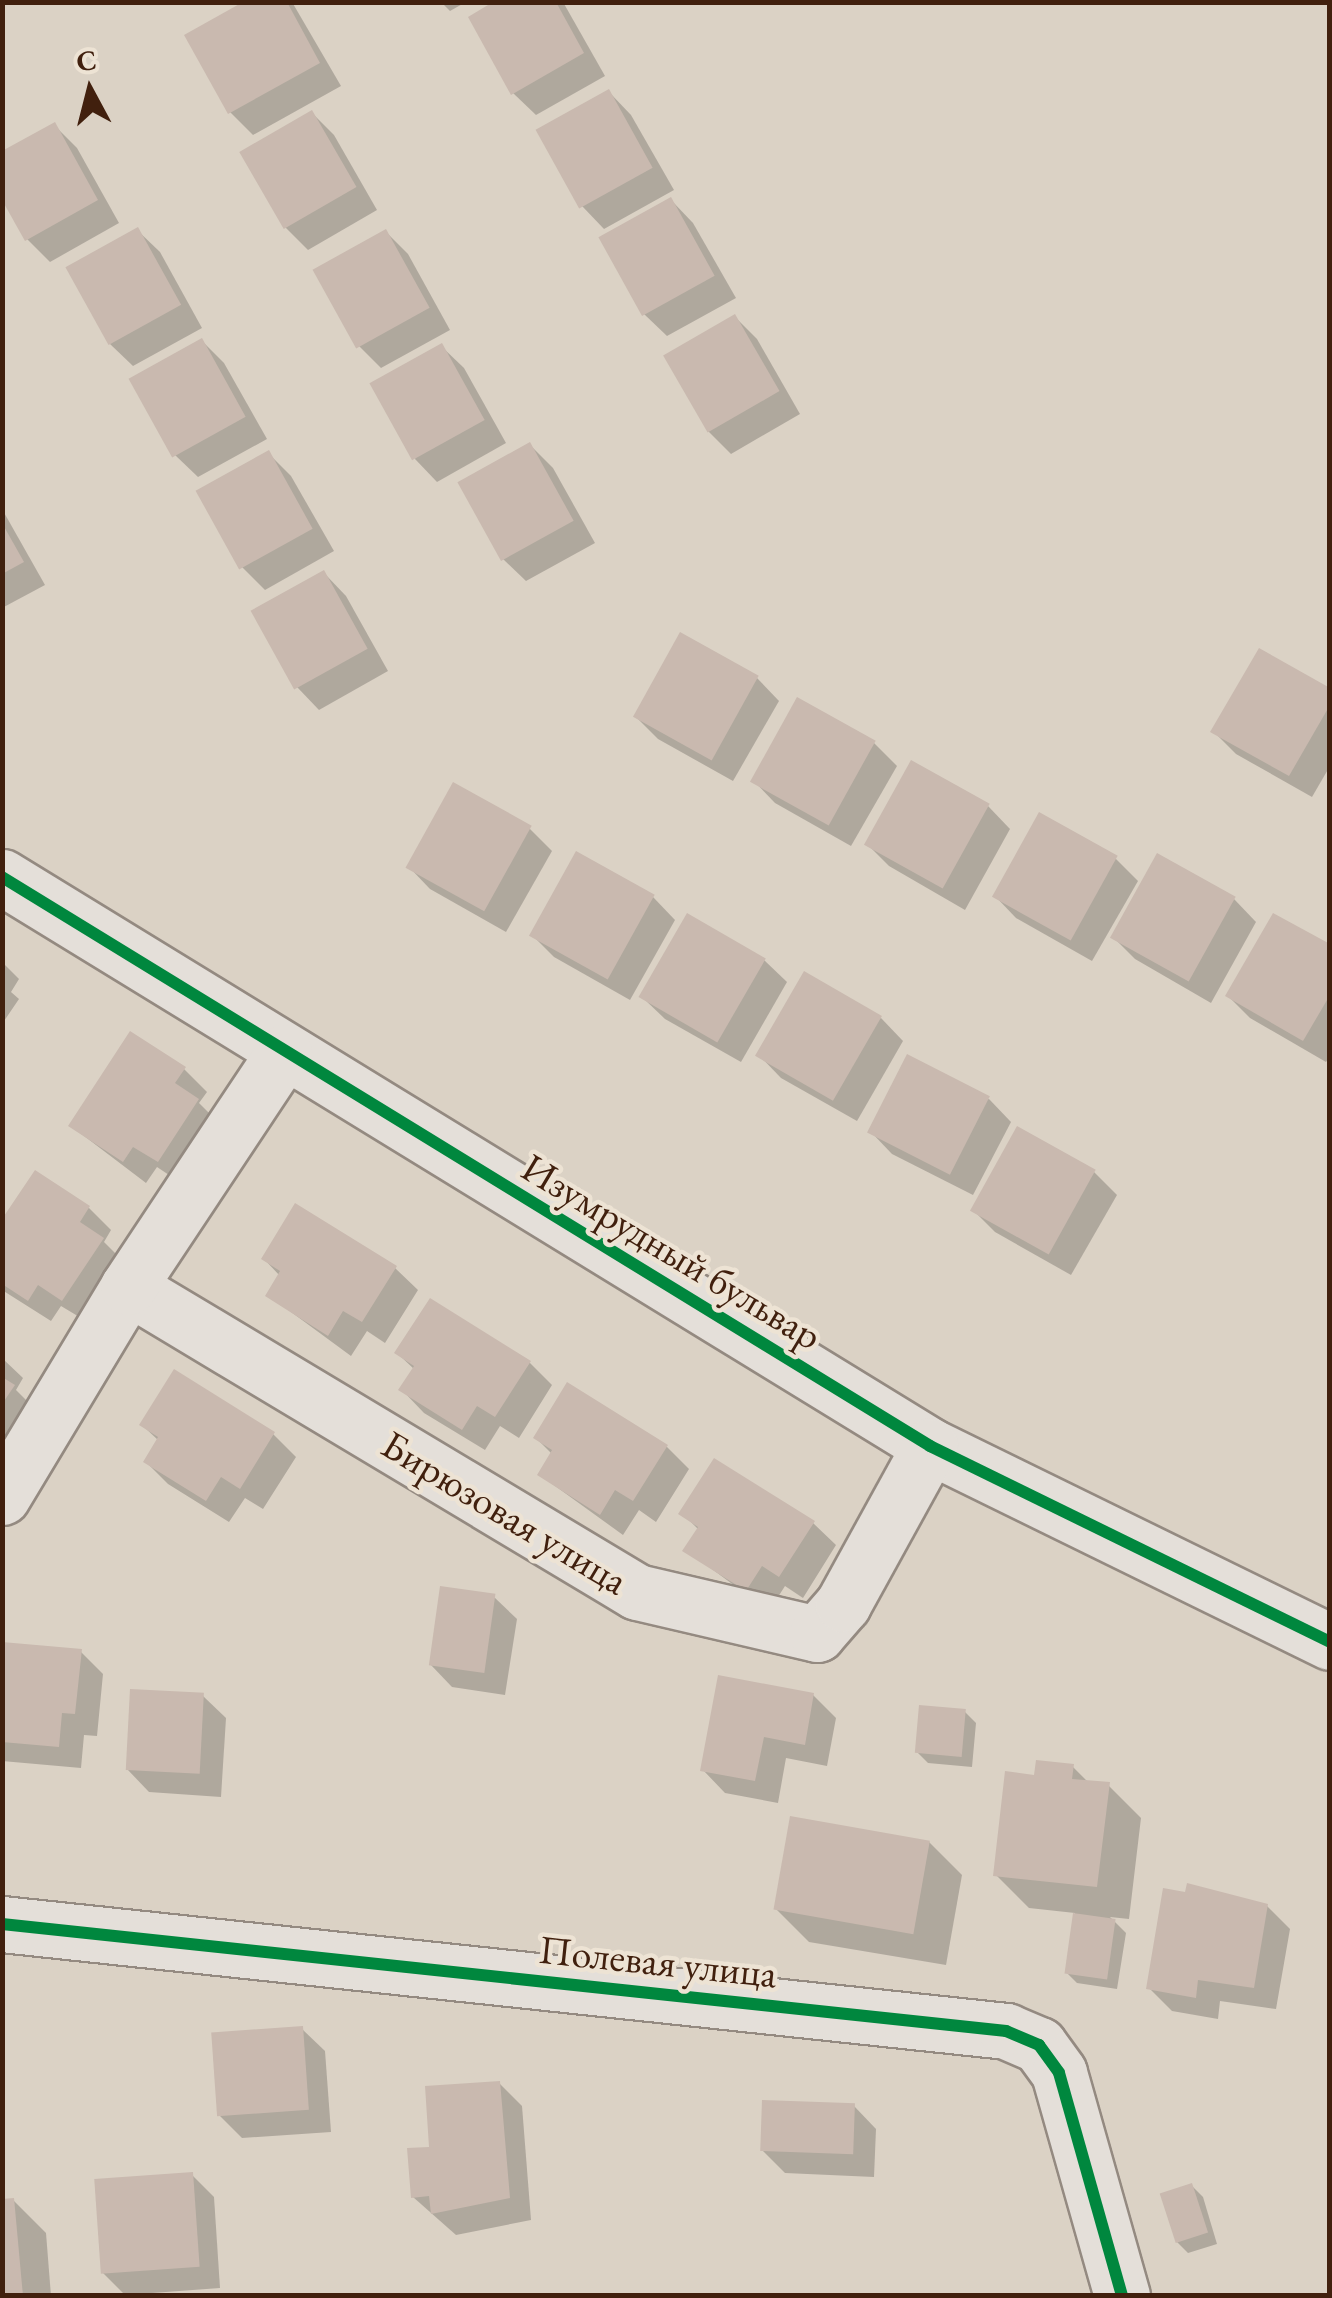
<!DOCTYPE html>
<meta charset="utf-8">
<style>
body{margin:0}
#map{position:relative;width:1332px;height:2298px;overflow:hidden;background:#dbd2c5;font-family:"EB Garamond",serif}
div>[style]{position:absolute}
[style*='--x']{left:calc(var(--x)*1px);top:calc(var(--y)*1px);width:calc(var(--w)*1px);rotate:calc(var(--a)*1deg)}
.shadow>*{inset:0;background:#0003}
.building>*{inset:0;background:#c9b9af;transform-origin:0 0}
.roads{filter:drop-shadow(2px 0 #948a81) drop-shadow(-2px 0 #948a81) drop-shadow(0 2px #948a81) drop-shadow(0 -2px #948a81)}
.minor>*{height:55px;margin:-27.5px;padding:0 27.5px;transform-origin:27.5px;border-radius:27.5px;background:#e4dfd9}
.cycleway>*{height:12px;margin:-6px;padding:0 6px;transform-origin:6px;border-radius:6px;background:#00873e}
span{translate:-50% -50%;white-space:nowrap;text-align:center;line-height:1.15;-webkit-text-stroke:9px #ede3d4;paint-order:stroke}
.street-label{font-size:40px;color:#41200e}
.frame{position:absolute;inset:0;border:5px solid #41200e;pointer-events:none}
.north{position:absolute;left:40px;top:40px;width:100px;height:100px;-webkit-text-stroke:8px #ede3d4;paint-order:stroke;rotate:353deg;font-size:28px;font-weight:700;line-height:40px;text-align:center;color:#41200e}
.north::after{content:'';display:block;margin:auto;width:35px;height:45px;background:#41200e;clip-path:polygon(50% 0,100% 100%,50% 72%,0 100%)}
</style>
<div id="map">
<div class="shadow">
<i style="clip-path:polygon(248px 2px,292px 2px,341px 86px,253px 135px,230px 112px)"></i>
<i style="clip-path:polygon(441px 2px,466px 2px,450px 11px)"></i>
<i style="clip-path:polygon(498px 2px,563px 2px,605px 76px,536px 115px,513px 93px)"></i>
<i style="clip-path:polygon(609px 92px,631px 115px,674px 190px,604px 229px,582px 206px)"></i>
<i style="clip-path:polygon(312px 113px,334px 135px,377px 210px,308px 250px,285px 227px)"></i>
<i style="clip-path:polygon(54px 125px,77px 148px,119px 223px,50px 262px,27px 239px)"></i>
<i style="clip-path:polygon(671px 200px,693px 223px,736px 298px,667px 336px,644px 314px)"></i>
<i style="clip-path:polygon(137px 230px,160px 252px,202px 328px,133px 366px,110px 344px)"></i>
<i style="clip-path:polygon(386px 232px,408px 254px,450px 330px,381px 368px,359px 346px)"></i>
<i style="clip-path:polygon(735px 317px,757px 339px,800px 414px,731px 454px,708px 431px)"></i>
<i style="clip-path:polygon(202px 341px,224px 363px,267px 439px,198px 477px,175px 455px)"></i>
<i style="clip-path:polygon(441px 346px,464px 368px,506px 443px,437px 482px,415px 459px)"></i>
<i style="clip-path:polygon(530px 445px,553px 468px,595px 543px,526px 581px,503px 559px)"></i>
<i style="clip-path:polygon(268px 453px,291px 476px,334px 551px,265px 590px,242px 567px)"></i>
<i style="clip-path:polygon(2px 509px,45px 585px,2px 608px)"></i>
<i style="clip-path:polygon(324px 573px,346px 596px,388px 671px,319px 710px,297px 687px)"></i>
<i style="clip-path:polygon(757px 678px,779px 701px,733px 781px,658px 739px,635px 716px)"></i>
<i style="clip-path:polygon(1330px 691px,1330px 766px,1312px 797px,1236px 754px,1214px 732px)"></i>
<i style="clip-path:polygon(874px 743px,897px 766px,851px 846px,775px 803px,753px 780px)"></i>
<i style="clip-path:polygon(912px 764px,988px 806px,1010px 829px,965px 910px,889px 866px,866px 843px)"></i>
<i style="clip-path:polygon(529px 828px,552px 851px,506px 932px,430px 889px,408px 866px)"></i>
<i style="clip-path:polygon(577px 854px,653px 897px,675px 920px,630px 1000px,554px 957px,531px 934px)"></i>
<i style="clip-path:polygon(1158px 857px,1234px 899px,1256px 922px,1211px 1003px,1135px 959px,1112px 936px)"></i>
<i style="clip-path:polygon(1115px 858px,1138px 881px,1092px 961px,1016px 918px,994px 895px)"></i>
<i style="clip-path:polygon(1330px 947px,1330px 1056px,1326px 1062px,1250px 1018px,1228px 996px)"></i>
<i style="clip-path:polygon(764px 960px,787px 982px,741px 1062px,665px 1019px,642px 997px)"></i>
<i style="clip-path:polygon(2px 962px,19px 979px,11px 992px,19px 999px,2px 1024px)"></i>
<i style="clip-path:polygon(881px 1018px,903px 1041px,857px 1121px,781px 1078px,759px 1055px)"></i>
<i style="clip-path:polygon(131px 1035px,184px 1069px,207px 1092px,199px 1103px,220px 1124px,181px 1183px,157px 1167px,146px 1183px,71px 1126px)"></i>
<i style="clip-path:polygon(989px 1099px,1011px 1122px,973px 1195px,892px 1154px,870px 1131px)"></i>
<i style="clip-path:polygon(1094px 1172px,1117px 1195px,1071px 1275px,995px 1232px,973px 1210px)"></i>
<i style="clip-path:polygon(89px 1208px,111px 1230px,104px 1242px,124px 1262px,86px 1321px,61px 1306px,51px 1321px,2px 1290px,2px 1223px)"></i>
<i style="clip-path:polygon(264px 1259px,395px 1268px,418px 1290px,385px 1343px,367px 1331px,351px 1356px,268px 1295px,280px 1276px)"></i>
<i style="clip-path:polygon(397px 1353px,529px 1362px,552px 1385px,519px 1438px,500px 1426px,485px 1450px,424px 1413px,402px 1390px,415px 1370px)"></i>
<i style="clip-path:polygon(2px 1358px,23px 1378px,16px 1390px,36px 1410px,2px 1461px)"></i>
<i style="clip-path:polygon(142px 1425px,273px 1434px,296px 1457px,263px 1509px,245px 1498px,229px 1522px,168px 1484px,146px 1462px,159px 1441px)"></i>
<i style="clip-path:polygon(536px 1438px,667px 1447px,689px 1469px,656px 1522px,639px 1510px,623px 1535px,540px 1475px,552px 1454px)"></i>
<i style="clip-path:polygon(682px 1513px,813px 1523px,836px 1545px,803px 1598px,785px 1586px,769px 1611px,686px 1550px,699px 1530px)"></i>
<i style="clip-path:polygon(494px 1597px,517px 1619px,505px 1695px,452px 1687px,430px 1664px)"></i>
<i style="clip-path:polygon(2px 1644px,81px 1652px,103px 1674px,97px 1736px,84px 1735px,81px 1768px,2px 1761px)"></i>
<i style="clip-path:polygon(813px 1695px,836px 1718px,827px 1766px,786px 1758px,778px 1803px,725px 1793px,703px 1770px)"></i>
<i style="clip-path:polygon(203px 1696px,226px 1718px,221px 1797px,149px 1792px,127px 1769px)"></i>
<i style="clip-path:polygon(965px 1712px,976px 1723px,972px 1767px,928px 1763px,917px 1752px)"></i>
<i style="clip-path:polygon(1072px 1766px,1089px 1783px,1108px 1785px,1141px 1818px,1129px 1919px,1110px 1917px,1126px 1933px,1117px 1989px,1077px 1983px,1066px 1972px,1075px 1913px,1029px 1908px,996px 1875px,1037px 1777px)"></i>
<i style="clip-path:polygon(929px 1842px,962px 1875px,946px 1965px,809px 1942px,776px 1909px)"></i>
<i style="clip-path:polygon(1267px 1906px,1290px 1929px,1276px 2009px,1220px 2001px,1218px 2019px,1172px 2011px,1149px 1988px)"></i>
<i style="clip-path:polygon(302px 2029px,325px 2051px,331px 2132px,242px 2138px,219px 2115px)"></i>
<i style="clip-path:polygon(499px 2083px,522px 2106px,531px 2220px,456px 2235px,413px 2197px,432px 2149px)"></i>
<i style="clip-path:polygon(854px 2106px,876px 2129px,874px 2177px,785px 2173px,762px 2150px)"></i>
<i style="clip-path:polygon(192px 2175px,214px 2197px,220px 2288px,125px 2295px,102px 2272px)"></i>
<i style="clip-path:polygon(1192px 2186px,1203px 2197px,1217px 2244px,1188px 2253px,1177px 2242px)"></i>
<i style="clip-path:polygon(13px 2200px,46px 2233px,51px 2296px,2px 2296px)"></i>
</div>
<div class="building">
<i style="clip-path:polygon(243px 2px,287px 2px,320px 63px,228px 114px,184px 35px)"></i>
<i style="clip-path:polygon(493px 2px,556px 2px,584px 53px,511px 95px,468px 17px)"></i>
<i style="left:609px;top:89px;width:90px;height:84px;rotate:61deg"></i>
<i style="left:312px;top:110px;width:89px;height:84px;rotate:60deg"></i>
<i style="clip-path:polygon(55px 122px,98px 200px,25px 241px,2px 200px,2px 151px)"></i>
<i style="left:671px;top:197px;width:90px;height:83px;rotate:61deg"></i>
<i style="left:138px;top:227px;width:89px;height:83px;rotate:61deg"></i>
<i style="left:386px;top:229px;width:90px;height:84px;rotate:61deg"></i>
<i style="left:735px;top:314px;width:89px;height:83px;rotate:60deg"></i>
<i style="left:202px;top:338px;width:90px;height:84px;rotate:61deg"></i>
<i style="left:442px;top:343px;width:88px;height:83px;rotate:61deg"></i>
<i style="left:530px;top:442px;width:90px;height:83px;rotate:61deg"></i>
<i style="left:269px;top:450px;width:90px;height:84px;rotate:61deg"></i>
<i style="clip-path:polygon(2px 523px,24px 562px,2px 574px)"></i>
<i style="left:324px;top:570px;width:90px;height:84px;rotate:61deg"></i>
<i style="left:680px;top:632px;width:90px;height:97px;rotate:29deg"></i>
<i style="clip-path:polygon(1259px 648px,1330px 688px,1330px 705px,1289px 776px,1210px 732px)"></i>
<i style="left:797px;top:697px;width:90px;height:97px;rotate:29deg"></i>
<i style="left:911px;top:760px;width:90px;height:97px;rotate:29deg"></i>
<i style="left:453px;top:782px;width:90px;height:98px;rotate:29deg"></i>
<i style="left:1039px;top:812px;width:90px;height:97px;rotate:29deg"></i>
<i style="left:576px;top:851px;width:90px;height:97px;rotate:29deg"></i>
<i style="left:1157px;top:853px;width:90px;height:97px;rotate:29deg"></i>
<i style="left:687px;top:913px;width:91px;height:97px;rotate:30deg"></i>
<i style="clip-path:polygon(1273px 913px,1330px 944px,1330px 995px,1303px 1041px,1225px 996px)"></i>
<i style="left:804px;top:971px;width:90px;height:98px;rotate:30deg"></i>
<i style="clip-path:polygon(130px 1031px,186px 1067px,175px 1083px,199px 1099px,158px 1162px,133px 1147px,123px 1162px,68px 1126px)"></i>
<i style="left:907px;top:1054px;width:93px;height:88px;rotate:27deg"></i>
<i style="left:1017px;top:1126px;width:90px;height:97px;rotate:29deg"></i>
<i style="clip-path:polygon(35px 1170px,90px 1206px,80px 1222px,104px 1238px,62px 1301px,38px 1285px,28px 1301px,2px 1284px,2px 1219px)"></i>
<i style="clip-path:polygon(295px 1203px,397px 1266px,362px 1322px,343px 1311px,328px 1336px,265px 1296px,280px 1271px,261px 1259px)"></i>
<i style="clip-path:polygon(430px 1298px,531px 1361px,495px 1417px,477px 1406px,462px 1430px,398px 1390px,414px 1366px,394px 1353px)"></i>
<i style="clip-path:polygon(174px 1369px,275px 1432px,240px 1489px,221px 1477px,206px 1501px,143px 1462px,158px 1437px,139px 1425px)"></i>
<i style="clip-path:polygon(2px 1377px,15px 1385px,2px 1404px)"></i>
<i style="clip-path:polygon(567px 1382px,668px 1445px,633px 1501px,615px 1490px,600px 1515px,537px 1475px,552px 1450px,533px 1438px)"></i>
<i style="clip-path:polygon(714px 1458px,815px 1521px,779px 1577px,762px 1566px,746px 1591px,682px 1551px,698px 1527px,678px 1514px)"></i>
<i style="left:440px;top:1586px;width:56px;height:80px;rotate:8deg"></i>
<i style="clip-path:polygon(2px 1642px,82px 1649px,75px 1714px,62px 1713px,59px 1747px,2px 1742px)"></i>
<i style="clip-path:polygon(718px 1675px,814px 1693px,805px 1745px,764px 1737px,755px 1781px,700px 1771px)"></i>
<i style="left:130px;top:1689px;width:74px;height:81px;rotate:3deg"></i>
<i style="left:919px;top:1705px;width:47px;height:48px;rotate:5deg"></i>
<i style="clip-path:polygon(1036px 1760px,1074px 1764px,1072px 1779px,1110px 1782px,1097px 1887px,993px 1876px,1005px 1771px,1034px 1775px)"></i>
<i style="left:790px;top:1816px;width:142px;height:95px;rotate:10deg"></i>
<i style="clip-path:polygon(1187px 1883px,1268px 1904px,1254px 1988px,1198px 1980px,1196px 1998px,1146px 1989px,1163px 1888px,1185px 1892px)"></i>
<i style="left:1073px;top:1913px;width:43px;height:61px;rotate:8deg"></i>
<i style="left:303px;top:2026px;width:84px;height:92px;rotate:86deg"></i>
<i style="clip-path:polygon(500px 2081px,510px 2198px,431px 2214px,429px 2196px,411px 2198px,407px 2148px,429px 2147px,425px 2086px)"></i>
<i style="left:762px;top:2100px;width:93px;height:51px;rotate:2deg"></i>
<i style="left:193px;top:2172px;width:95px;height:99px;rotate:86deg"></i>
<i style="left:1192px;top:2183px;width:52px;height:34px;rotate:72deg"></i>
<i style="clip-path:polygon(14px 2198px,23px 2296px,2px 2296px,2px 2199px)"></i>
</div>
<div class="roads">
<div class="minor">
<i style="--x:2;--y:877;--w:1089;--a:31.51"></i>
<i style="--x:930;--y:1446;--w:445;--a:26.1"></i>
<i style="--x:128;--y:1287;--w:593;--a:30.93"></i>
<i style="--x:637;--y:1592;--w:185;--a:13.1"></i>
<i style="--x:817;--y:1634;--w:40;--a:-49"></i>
<i style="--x:843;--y:1604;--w:180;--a:-61.2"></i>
<i style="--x:2;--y:1497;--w:245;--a:-59"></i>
<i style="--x:128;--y:1287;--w:282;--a:-56.4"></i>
<i style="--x:2;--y:1924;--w:1010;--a:6.08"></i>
<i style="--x:1006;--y:2031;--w:36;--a:23"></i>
<i style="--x:1039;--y:2045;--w:34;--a:54"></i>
<i style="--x:1059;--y:2073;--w:232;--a:74.2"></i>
</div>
</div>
<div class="cycleway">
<i style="--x:2;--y:877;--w:1089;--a:31.51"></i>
<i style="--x:930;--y:1446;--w:445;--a:26.1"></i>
<i style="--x:2;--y:1924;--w:1010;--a:6.08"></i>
<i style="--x:1006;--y:2031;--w:36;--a:23"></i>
<i style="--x:1039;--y:2045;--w:34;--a:54"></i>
<i style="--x:1059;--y:2073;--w:232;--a:74.2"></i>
</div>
<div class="street-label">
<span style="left:672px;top:1251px;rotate:31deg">Изумрудный бульвар</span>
<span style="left:505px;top:1512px;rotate:31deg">Бирюзовая улица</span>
<span style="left:658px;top:1961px;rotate:6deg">Полевая улица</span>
</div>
<div class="frame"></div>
<div class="north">С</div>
</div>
